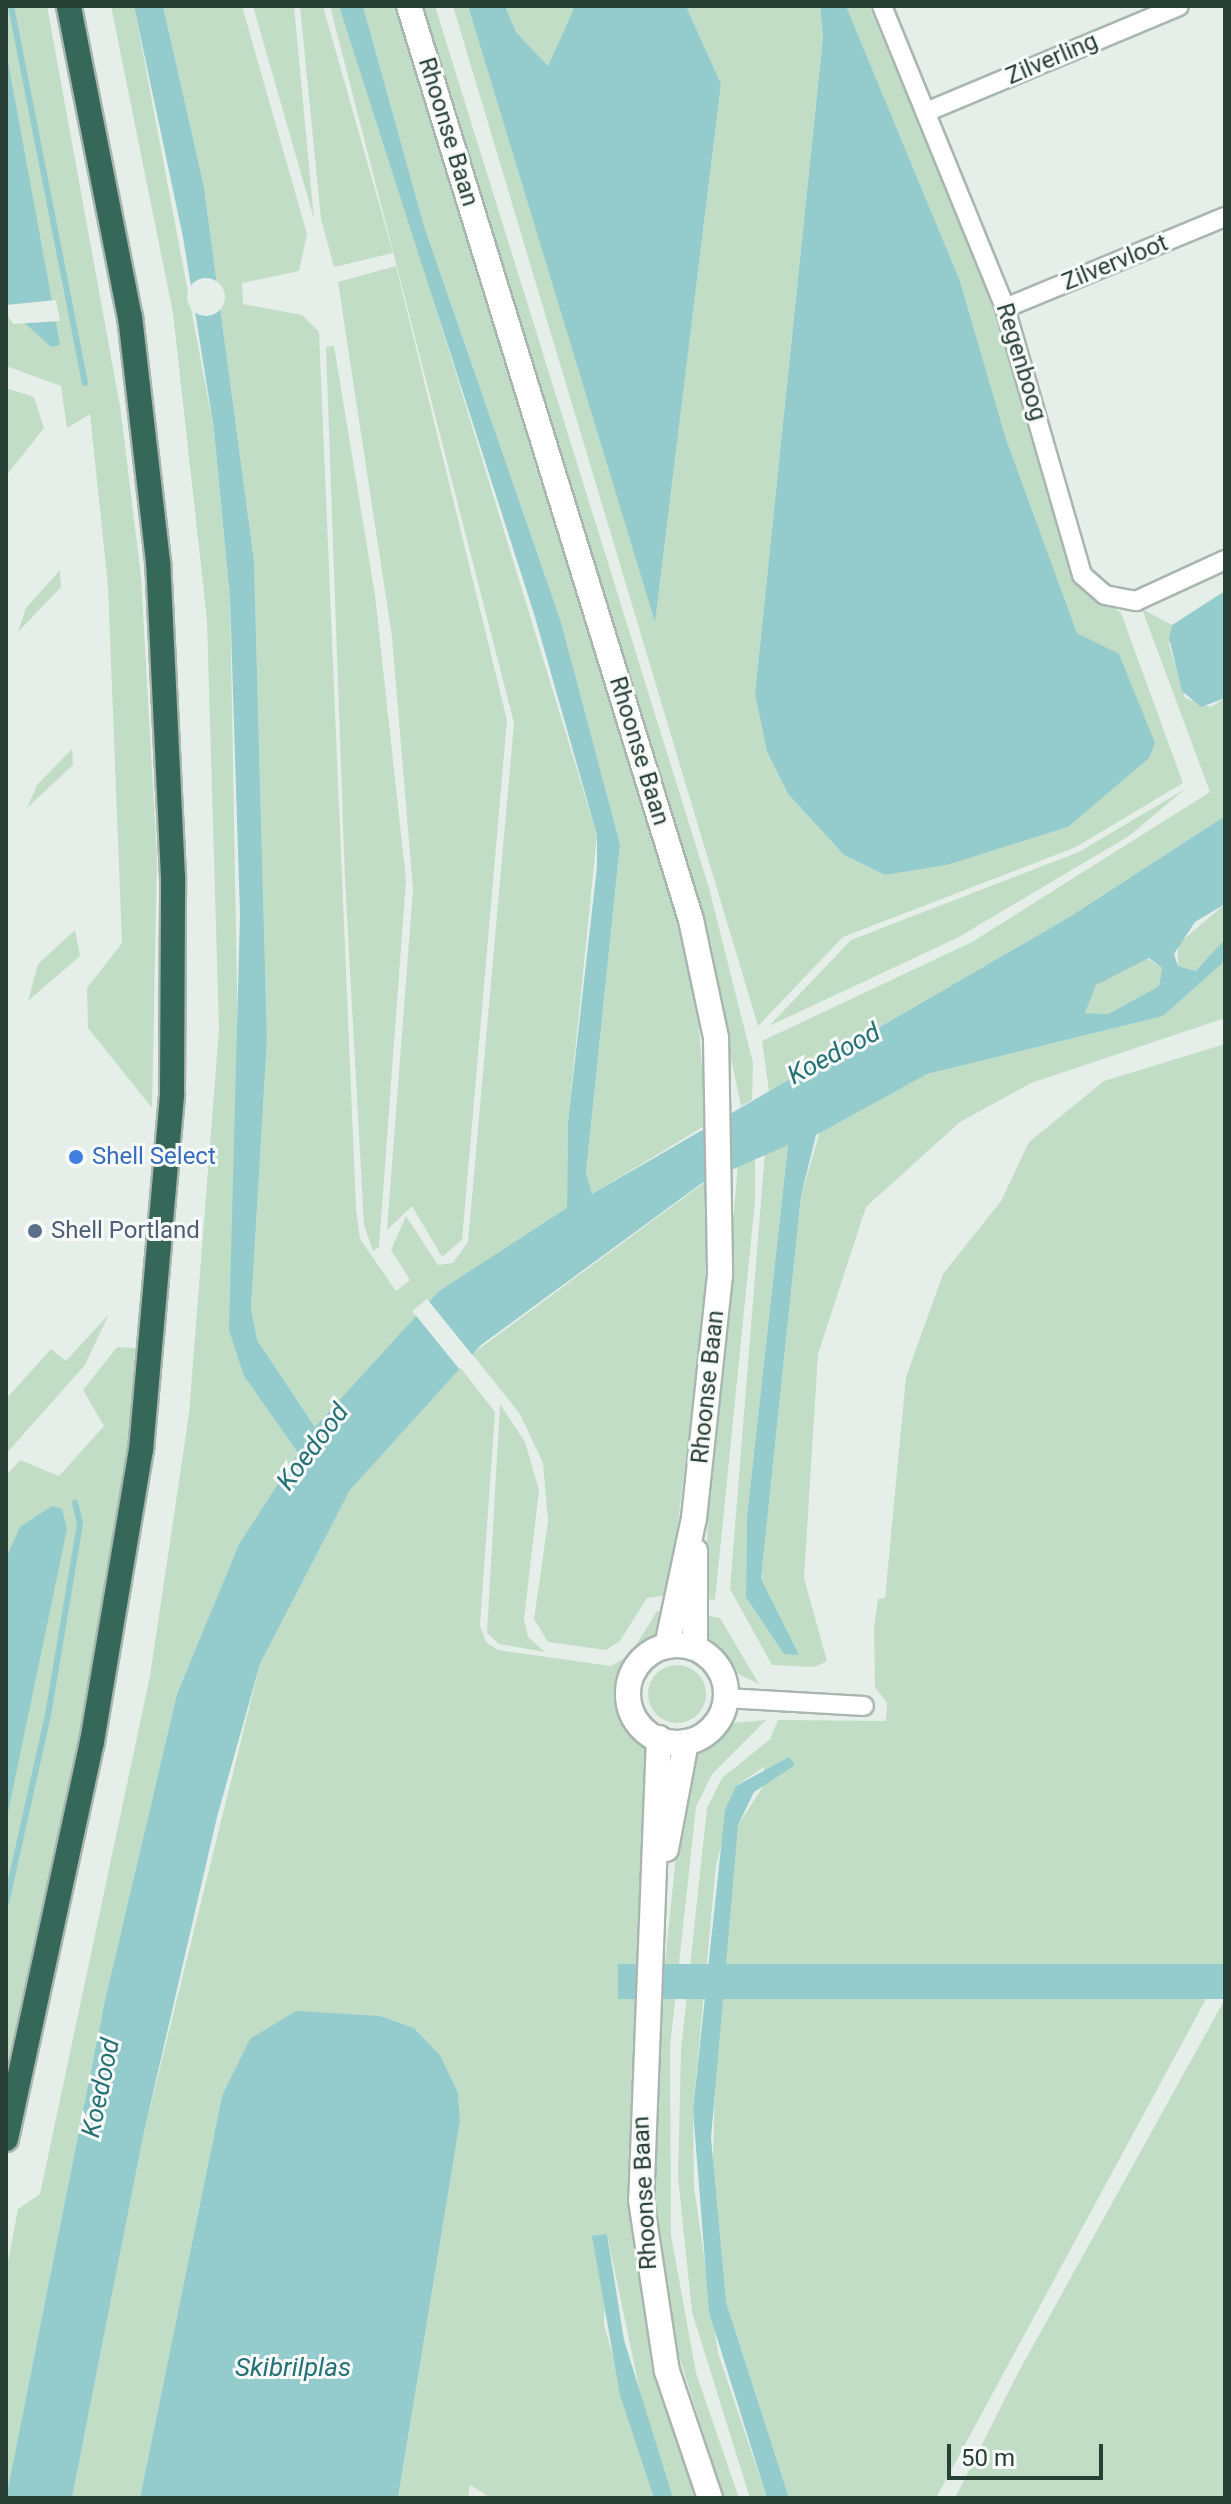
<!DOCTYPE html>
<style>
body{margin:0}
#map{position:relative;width:1231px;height:2504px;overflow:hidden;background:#e6eeea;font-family:Roboto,sans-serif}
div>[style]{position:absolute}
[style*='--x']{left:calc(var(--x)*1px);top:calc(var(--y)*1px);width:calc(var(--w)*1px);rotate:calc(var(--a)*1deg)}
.green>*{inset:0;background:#c2ddc6}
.round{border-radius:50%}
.water>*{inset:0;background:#94cbcd;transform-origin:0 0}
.pier>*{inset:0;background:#e6eeea;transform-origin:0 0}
.stream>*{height:6px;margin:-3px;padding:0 3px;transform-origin:3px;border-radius:3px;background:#94cbcd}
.roads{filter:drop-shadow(2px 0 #a9b6b0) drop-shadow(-2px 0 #a9b6b0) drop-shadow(0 2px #a9b6b0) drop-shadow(0 -2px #a9b6b0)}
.minor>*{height:18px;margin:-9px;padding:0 9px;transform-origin:9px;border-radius:9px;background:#fff}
.secondary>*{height:24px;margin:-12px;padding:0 12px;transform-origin:12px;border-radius:12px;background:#fff}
.secondary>.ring{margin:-12px;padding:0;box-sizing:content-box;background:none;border:24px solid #fff;border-radius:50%}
.motorway>*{height:24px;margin:-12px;padding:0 12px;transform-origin:12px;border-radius:12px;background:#356858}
.dots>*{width:22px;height:22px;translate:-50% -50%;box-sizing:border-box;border:4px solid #f7faf8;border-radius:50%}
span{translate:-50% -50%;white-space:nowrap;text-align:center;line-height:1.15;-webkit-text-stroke:6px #f7faf8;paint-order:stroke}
.street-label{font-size:24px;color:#273f35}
.shop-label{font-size:24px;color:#366cbe}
.left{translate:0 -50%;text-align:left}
.service-label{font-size:24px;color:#4e5e75}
.water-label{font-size:26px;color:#257276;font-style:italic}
.frame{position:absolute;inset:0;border:8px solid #273f35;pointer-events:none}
.scale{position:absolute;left:947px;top:2444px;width:156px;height:36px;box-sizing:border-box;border:4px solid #273f35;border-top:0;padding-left:10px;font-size:24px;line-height:28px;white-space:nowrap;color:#273f35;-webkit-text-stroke:6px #f7faf8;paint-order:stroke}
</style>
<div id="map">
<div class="green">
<i style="clip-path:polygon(6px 6px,47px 6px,120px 406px,141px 576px,157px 858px,152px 1108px,88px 1028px,87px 988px,122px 943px,108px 586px,90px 414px,67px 428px,61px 386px,6px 366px)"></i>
<i style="clip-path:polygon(111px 6px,134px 6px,214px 430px,230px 598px,244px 1376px,298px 1453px,239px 1544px,177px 1694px,105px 2000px,6px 2498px,6px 2272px,18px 2209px,40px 2194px,150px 1676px,189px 1414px,219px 1029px,207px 620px,173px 313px)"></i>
<i style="clip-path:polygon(163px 6px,242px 6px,307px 234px,299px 271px,242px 283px,243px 304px,302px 315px,319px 332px,356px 1208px,360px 1239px,396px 1291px,410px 1280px,391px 1250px,406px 1216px,438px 1265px,453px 1263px,468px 1242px,514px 723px,330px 6px,339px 6px,412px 230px,597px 835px,568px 1122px,567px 1209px,439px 1291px,316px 1428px,257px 1340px,251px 1309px,267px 1040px,254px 561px,204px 187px)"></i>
<i style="clip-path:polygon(253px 6px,294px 6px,314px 219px)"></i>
<i style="clip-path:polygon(300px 6px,323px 6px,393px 253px,334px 267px,321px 219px)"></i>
<i style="clip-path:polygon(363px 6px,396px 6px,696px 984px,706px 1125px,592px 1194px,586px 1173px,620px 844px,561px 622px,424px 226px)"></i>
<i style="clip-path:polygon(422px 6px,435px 6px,709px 888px,753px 1063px,752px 1100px,741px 1106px,697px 896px)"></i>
<i style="clip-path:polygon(453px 6px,468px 6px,655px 620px,721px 84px,686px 6px,820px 6px,823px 37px,755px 694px,767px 752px,788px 794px,844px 855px,885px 875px,947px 865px,1068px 827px,1096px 643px,1077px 633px,1006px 439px,960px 281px,846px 6px,869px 6px,988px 289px,1098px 597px,1121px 613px,1183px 783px,1076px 847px,843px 937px,758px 1026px)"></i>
<i style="clip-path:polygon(505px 6px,575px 6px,548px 66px,516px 32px)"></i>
<i style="clip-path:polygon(396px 266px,507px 720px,462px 1240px,442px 1257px,412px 1206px,387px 1230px,413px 889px,392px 637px,338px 282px)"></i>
<i style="clip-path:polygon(334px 346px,375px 595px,406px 880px,379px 1247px,373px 1251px,364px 1225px,345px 879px,326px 347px)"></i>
<i style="clip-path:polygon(6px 388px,34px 397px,44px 428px,6px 476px)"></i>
<i style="clip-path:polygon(60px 570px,61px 587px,18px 632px,26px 608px)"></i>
<i style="clip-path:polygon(1142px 609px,1172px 625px,1169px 645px,1185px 698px,1211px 707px,1225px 698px,1225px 816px,1071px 916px,769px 1091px,762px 1041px,972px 942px,1210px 792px)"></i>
<i style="clip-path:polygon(72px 749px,73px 765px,27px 808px,37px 785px)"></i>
<i style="clip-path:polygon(1185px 789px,1129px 836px,957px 938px,769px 1026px,851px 940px,1079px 852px)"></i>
<i style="clip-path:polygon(1225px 904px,1225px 939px,1215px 956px,1196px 971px,1178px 966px,1178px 944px)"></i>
<i style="clip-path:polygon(75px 930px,80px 956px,28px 1001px,38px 964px)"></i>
<i style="clip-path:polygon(1145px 957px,1162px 968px,1159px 986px,1108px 1014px,1085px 1013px,1096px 985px)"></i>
<i style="clip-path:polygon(1225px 961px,1225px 1018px,1031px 1083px,960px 1122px,866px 1207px,818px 1354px,804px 1578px,827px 1661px,815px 1667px,772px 1665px,730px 1589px,765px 1151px,788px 1145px,747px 1517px,746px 1597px,766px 1595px,761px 1579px,801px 1196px,821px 1128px,927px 1074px,1163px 1016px)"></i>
<i style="clip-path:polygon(1225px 1044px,1225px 1964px,936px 2498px,789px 2498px,726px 2302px,712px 2196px,717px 2008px,730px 1887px,738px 1825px,764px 1785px,764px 1767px,736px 1786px,716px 1865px,693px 2110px,694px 2187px,718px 2353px,767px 2498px,750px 2498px,692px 2312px,678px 2177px,681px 2050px,707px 1808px,722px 1778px,770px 1739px,778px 1720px,886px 1721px,887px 1703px,875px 1687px,874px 1628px,878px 1599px,885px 1598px,906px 1377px,943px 1274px,1001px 1201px,1029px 1142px,1104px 1081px)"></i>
<i style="clip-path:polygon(755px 1157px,755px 1201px,715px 1600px,705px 1599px,709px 1485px,738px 1165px)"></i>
<i style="clip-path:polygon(709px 1179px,704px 1315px,669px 1595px,647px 1598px,620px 1641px,606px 1650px,548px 1642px,534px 1619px,548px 1521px,543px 1463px,520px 1414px,472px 1354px)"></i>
<i style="clip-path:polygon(109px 1314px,85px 1365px,6px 1454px,6px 1399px,51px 1349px,66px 1361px)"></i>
<i style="clip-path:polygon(117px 1347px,135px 1348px,128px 1454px,83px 1717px,6px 2070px,6px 1476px,20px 1460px,59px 1476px,104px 1426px,83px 1390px)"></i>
<i style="clip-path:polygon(459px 1366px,495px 1412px,480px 1626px,486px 1642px,498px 1650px,611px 1666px,630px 1655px,657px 1611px,668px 1611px,658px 1636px,630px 1662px,620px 1690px,626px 1717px,650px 1754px,628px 2165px,645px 2320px,699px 2498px,673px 2498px,649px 2435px,607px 2234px,604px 2325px,654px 2498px,491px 2498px,470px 2485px,468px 2498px,398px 2498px,460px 2121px,458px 2093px,440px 2055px,414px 2028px,380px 2016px,222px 2096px,140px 2498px,72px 2498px,144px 2132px,260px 1664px,350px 1490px)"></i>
<i style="clip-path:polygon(500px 1404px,525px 1442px,539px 1490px,524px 1619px,528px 1637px,545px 1652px,499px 1644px,487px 1633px)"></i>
<i style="clip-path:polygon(704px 1615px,720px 1618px,759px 1684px,730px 1670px,706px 1637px)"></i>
<i class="round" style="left:648px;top:1665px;width:58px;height:58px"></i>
<i style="clip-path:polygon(766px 1720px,712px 1774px,696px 1807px,670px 2047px,671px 2235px,696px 2373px,739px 2498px,724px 2498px,671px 2331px,654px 2206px,654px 2073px,677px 1845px,695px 1752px,733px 1723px)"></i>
<i style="clip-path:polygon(1225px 1999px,1225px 2498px,955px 2498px,1018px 2373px)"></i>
</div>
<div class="water">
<i style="clip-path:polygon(evenodd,134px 6px,163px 6px,204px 187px,254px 561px,267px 1040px,251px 1309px,257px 1340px,315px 1427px,439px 1291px,567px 1208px,568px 1122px,597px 867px,597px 835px,535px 617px,339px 6px,363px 6px,424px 226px,561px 622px,620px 844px,586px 1173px,592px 1194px,1071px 916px,1225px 816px,1225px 904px,1195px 922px,1174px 954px,1178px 966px,1196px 971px,1225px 939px,1225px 961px,1163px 1016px,927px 1074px,816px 1135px,801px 1196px,761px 1579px,799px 1655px,784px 1654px,746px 1597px,747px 1517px,788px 1145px,702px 1183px,481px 1345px,350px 1490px,260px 1664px,217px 1817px,144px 2132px,72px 2498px,6px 2498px,105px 2000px,177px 1694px,239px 1544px,298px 1453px,244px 1376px,229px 1330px,240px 914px,230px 598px,214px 430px,183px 237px,134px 6px,1149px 958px,1162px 968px,1159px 986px,1108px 1014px,1085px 1013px,1096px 985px,1149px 958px)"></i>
<i style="clip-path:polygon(468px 6px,505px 6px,516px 32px,548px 66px,575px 6px,686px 6px,721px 84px,655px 622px)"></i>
<i style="clip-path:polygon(820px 6px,846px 6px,960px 281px,1006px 439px,1077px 633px,1119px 654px,1155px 743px,1149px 758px,1068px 827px,947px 865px,885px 875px,844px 855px,788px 794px,767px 752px,755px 694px,823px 37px)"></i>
<i style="clip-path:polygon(6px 51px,60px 345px,51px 347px,6px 306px)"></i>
<i style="clip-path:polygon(1225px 591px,1225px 698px,1201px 707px,1182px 691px,1169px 638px,1172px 625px)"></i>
<i style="clip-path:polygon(52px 1506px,62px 1509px,67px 1529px,6px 1822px,6px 1558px,20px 1527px)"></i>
<i style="clip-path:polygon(789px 1757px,795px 1765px,754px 1792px,738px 1825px,711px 2138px,726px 2302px,789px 2498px,767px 2498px,709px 2312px,693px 2110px,725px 1810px,736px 1786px)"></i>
<i style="left:1225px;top:1964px;width:35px;height:607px;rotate:90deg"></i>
<i style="clip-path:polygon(296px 2011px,380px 2016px,414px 2028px,440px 2055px,458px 2093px,460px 2121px,398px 2498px,140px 2498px,222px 2096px,250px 2039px)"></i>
<i style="clip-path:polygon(607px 2234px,624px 2340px,673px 2498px,654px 2498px,620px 2395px,592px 2236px)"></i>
</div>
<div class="pier">
<i class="round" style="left:187px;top:278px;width:38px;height:38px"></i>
<i style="clip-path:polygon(56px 300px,60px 321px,13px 324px,6px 313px,6px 305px)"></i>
<i style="left:427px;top:1299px;width:75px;height:19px;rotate:51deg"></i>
</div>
<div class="stream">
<i style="--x:11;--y:6;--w:384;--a:78.9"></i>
<i style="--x:6;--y:1903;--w:193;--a:-77.4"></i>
<i style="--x:48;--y:1715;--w:195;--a:-80.5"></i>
<i style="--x:80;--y:1523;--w:21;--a:-104"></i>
</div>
<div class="roads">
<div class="minor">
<i style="--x:882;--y:6;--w:326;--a:67.8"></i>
<i style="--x:1005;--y:308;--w:278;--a:73.9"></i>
<i style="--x:1082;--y:575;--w:30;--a:41"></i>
<i style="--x:1105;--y:595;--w:32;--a:11"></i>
<i style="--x:1136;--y:601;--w:98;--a:-24.7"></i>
<i style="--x:926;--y:112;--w:274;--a:-22.7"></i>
<i style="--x:1005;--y:308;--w:238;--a:-22.5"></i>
<i style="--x:726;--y:1698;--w:138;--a:3.3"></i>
</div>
<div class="secondary">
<i style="--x:409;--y:6;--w:957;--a:72.85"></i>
<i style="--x:691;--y:920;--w:121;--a:78"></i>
<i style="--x:716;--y:1038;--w:237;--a:89"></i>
<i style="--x:720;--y:1275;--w:244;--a:96.1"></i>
<i style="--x:694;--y:1518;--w:131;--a:101.9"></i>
<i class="ring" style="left:628px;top:1645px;width:74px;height:74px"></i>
<i style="--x:695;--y:1648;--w:97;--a:-90"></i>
<i style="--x:659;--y:1738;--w:462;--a:92.2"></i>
<i style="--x:641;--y:2200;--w:173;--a:81.4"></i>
<i style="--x:667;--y:2371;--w:134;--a:71.3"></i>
<i style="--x:666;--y:1849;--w:109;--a:-79.4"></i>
</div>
<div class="motorway">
<i style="--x:6;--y:2139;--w:406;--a:-77.8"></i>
<i style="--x:92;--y:1742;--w:296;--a:-80.5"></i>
<i style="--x:141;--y:1450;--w:358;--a:-85"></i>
<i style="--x:172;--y:1093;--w:216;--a:-89.7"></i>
<i style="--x:173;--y:877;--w:315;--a:-92.7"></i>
<i style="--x:158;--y:562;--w:246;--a:-96.5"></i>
<i style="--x:130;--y:318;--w:318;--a:-101.1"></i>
</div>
</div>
<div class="dots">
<i style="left:76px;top:1157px;background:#3f7fe0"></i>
<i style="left:35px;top:1231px;background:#5c6f8a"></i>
</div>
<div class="street-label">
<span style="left:1052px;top:59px;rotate:-23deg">Zilverling</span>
<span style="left:448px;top:132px;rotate:73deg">Rhoonse Baan</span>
<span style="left:1115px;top:263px;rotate:-22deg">Zilvervloot</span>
<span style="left:1021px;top:362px;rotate:73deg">Regenboog</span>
<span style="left:639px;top:751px;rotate:73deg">Rhoonse Baan</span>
<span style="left:708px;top:1387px;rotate:-84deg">Rhoonse Baan</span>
<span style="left:645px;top:2193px;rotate:-93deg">Rhoonse Baan</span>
</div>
<div class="shop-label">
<span class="left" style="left:92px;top:1157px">Shell Select</span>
</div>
<div class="service-label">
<span class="left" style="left:51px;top:1231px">Shell Portland</span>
</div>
<div class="water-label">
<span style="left:834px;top:1054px;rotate:-28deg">Koedood</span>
<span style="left:313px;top:1447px;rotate:-53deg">Koedood</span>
<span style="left:101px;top:2088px;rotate:-78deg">Koedood</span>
<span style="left:293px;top:2368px">Skibrilplas</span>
</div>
<div class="frame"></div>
<div class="scale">50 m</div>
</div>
